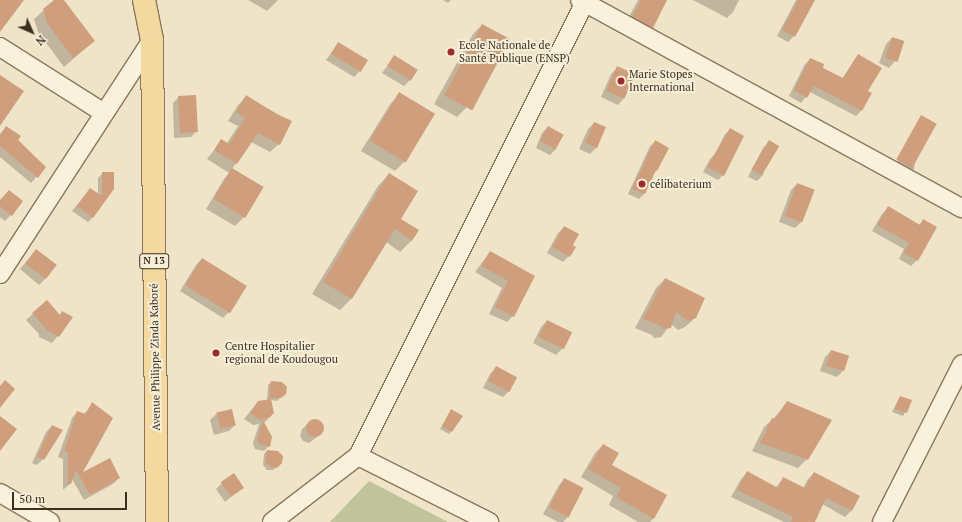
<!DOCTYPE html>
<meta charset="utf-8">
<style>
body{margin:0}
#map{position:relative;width:962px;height:522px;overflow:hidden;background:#f0e4c8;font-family:"PT Serif",serif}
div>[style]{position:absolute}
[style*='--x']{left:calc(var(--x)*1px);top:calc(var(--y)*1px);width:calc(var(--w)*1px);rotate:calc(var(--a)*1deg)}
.cemetery>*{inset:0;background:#bfc49a}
.shadow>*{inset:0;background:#0003}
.building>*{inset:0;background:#cf9f7d;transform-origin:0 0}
.round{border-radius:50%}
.roads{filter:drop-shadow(1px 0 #8d765c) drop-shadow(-1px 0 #8d765c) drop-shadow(0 1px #8d765c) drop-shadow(0 -1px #8d765c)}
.minor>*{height:18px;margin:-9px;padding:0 9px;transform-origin:9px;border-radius:9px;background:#faf1dc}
.primary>*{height:22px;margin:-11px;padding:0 11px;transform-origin:11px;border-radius:11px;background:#f3d9a0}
.dots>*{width:11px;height:11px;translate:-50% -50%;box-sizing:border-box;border:2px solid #f7eed8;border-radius:50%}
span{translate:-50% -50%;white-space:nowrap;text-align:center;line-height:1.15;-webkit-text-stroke:4px #f7eed8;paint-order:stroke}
.shield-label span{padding:1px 3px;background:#f7eed8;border:1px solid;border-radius:3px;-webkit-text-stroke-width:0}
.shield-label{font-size:10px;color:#3d2e20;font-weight:700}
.poi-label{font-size:11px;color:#3d2e20}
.left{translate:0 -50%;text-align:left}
.street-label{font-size:11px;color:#3d2e20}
.north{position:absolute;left:12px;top:12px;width:40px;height:40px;-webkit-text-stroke:3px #f7eed8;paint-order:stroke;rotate:135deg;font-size:11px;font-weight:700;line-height:16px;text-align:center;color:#3d2e20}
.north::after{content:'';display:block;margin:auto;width:14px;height:18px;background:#3d2e20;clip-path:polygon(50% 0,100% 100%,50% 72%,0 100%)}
.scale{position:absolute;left:12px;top:492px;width:115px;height:18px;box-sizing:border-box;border:2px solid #3d2e20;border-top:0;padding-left:5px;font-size:12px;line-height:14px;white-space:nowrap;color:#3d2e20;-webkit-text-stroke:3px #f7eed8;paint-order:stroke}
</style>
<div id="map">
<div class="cemetery">
<i style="clip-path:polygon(369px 481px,448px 522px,330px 522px)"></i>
</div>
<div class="shadow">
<i style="clip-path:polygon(56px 0,63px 0,94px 41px,64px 67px,38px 32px,34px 19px)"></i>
<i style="clip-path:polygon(248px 0,278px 0,267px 11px)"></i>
<i style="clip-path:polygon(443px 0,451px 0,448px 3px)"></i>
<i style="clip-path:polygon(638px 0,666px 0,652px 27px,643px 36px,624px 26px)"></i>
<i style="clip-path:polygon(693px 0,739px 0,733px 12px,727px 18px)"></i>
<i style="clip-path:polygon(796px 0,814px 0,794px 36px,788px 42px,777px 36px)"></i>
<i style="clip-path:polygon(482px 25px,508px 40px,466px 108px,457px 117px,434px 104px,473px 34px)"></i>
<i style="clip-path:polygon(892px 38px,895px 61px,889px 68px,879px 63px,886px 44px)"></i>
<i style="clip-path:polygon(338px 44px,360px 71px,354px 77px,326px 60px)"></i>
<i style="clip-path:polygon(858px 55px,867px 92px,870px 94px,861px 111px,856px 116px,810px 92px,801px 103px,789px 96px,805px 64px,811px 59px,821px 68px,842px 79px)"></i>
<i style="clip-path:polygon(394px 57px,410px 80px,404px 86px,382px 73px)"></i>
<i style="clip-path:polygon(617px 68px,624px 98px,618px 105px,601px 97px,611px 74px)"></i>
<i style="clip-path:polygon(400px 94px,404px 162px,395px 171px,361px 151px,391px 103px)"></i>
<i style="clip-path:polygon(179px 97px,197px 131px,191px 137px,174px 138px,173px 103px)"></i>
<i style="clip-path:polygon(246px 97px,279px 144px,270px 152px,251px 142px,232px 169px,262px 187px,244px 217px,235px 226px,206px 209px,224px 179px,229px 173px,207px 159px,222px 140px,227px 143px,238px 126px,228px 121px,238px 105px)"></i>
<i style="clip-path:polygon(921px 116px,914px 169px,911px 172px,896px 163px)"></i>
<i style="clip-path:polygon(594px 123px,596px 148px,590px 154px,579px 149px,588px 129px)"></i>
<i style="clip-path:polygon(7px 127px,17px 140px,45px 167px,31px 183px,0 157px,0 134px)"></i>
<i style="clip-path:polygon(548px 127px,556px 149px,550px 155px,536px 148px,542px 133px)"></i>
<i style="clip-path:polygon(730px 130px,723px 175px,718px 180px,703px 172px,710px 159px,715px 154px,725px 134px)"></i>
<i style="clip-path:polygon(655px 142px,657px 170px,653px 174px,644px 194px,639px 199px,628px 194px,650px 146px)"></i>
<i style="clip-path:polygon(769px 142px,763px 175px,757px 181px,748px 177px,763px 148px)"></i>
<i style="clip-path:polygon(103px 173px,113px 173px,93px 217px,88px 222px,72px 211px,90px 189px,98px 194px,98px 178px)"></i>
<i style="clip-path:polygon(389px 174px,400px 219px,412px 240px,400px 252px,386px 242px,351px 299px,340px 310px,312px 294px,378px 186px)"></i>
<i style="clip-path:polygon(797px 184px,801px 222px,795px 228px,779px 222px,791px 190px)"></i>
<i style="clip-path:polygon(0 200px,11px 215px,5px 221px,0 217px)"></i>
<i style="clip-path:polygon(888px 208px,919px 225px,923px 221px,917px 260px,911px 266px,899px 259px,904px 249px,872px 231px,882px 214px)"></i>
<i style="clip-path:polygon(564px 227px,571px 246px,569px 256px,563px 262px,547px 253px,558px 233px)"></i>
<i style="clip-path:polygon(36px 250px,45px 279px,39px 285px,20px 269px)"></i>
<i style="clip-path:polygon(490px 252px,534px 276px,513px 316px,507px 322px,489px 314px,502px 288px,475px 272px)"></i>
<i style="clip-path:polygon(202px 259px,229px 312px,223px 318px,180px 291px,196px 265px)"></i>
<i style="clip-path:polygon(665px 279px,695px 318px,685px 327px,678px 330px,671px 324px,661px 337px,654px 338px,652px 335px,635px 328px,656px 288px)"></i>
<i style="clip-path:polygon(47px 301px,59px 316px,62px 312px,72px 318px,52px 343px,39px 337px,39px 334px,26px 320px)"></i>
<i style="clip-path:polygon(547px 321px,562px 349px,556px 355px,533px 343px,541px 327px)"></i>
<i style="clip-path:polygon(831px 351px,848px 357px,843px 371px,837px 377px,820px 371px,825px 357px)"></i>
<i style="clip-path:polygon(496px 367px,509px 391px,503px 397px,483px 388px,490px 374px)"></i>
<i style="clip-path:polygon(271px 382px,285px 393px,277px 401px,271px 400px,270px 417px,264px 423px,269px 446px,264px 451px,255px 449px,253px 443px,259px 424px,253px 425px,244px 419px,258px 402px,267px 401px,268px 385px)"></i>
<i style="clip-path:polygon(900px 397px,911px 401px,903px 416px,892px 412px)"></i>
<i style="clip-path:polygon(93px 403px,81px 474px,119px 478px,113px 484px,84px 500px,72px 479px,70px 484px,63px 490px,63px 459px,58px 457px,72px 418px,77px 412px,84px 414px)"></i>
<i style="clip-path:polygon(787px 403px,807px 459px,798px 468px,752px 451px,764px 427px,773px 419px)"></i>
<i style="clip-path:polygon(216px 414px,235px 425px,229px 431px,214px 435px,210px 420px)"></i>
<i style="clip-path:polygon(449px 414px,451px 432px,449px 434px,440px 429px)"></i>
<i style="clip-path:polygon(314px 419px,320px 421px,324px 427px,322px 433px,309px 443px,303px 441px,300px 436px,302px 429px)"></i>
<i style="clip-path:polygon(52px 426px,43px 459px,37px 465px,32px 463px,46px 432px)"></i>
<i style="clip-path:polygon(603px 445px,611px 465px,654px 518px,650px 522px,638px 522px,609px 505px,613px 496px,581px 477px,595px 453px)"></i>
<i style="clip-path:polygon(267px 451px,281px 463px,273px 470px,267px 470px,263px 465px,264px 454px)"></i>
<i style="clip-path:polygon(747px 473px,775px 488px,783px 479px,803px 488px,808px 479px,814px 473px,858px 497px,851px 511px,845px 517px,822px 504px,814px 522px,784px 522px,731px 497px,741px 479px)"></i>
<i style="clip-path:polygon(565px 479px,583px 489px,567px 518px,563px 522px,558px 522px,543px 514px,559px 485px)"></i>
<i style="clip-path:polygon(222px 483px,243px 487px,225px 502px,216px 489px)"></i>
</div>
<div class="building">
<i style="clip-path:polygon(0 0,24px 0,0 32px)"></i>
<i style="clip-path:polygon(54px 0,64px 0,95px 41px,73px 58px,47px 23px,43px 9px)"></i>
<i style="clip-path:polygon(641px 0,667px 0,653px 28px,632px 17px)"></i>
<i style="clip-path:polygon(798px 0,815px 0,795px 37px,782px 30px)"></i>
<i style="left:482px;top:24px;width:32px;height:81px;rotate:28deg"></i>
<i style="left:892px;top:37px;width:13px;height:22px;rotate:18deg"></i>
<i style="left:338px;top:42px;width:35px;height:14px;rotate:31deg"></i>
<i style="clip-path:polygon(858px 54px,882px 68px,868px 91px,872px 93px,862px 111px,814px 86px,807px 98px,794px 90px,810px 58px,824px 64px,823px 68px,843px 78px)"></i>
<i style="left:394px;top:55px;width:28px;height:13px;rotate:32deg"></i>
<i style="left:617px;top:66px;width:20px;height:27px;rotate:24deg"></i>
<i style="clip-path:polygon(0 75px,24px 91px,0 126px)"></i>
<i style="left:399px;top:92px;width:42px;height:57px;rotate:31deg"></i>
<i style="left:196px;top:95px;width:37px;height:18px;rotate:87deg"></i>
<i style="clip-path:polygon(246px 95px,277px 114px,292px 121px,280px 145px,258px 133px,237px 164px,214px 150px,221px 139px,229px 144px,245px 118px,236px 112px)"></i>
<i style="left:921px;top:115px;width:18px;height:51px;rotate:29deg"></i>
<i style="left:594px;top:122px;width:13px;height:23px;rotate:23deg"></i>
<i style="clip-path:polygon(6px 126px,21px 136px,18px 140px,46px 167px,38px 178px,0 146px,0 135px)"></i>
<i style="left:548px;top:126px;width:18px;height:17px;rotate:29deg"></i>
<i style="clip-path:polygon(730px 128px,744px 136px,724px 176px,707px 167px)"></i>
<i style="clip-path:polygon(655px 140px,669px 148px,657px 171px,656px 170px,645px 194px,632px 189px)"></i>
<i style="left:769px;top:140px;width:12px;height:34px;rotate:31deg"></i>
<i style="left:232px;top:168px;width:37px;height:36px;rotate:31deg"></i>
<i style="clip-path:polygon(102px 172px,114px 172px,114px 189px,93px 218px,77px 206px,90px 188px,102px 196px)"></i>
<i style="clip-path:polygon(389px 173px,418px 191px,401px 219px,419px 230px,412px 241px,395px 229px,352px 299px,323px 282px)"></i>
<i style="left:797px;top:183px;width:19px;height:35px;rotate:21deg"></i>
<i style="clip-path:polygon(9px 190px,23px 201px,12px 216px,0 206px,0 200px)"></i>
<i style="clip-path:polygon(888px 206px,920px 225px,923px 219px,937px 227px,918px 261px,904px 253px,909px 243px,877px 225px)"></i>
<i style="clip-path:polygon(564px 226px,579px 234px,573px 245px,576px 247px,570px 257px,552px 247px)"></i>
<i style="left:36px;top:249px;width:26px;height:18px;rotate:37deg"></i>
<i style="clip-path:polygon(490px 251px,535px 276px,514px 317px,495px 307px,508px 281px,481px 266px)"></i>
<i style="left:202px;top:258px;width:53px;height:32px;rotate:32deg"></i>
<i style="clip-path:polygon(665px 278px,705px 298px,696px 318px,688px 321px,676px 312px,671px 328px,663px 329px,661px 326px,643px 319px)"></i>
<i style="clip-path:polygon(47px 300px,60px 315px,62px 311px,73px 317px,59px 337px,47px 330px,32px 313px)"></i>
<i style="left:547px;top:320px;width:28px;height:19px;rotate:26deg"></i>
<i style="left:831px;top:350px;width:19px;height:16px;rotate:18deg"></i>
<i style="left:496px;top:366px;width:24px;height:17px;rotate:28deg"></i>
<i style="clip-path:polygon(5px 380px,15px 389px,0 408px,0 386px)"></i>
<i style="clip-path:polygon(271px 381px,282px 382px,287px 387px,286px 394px,281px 398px,269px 398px)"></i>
<i style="clip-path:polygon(900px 396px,912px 400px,907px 413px,894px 409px)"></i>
<i style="clip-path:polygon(271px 399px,274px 413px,270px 417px,260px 420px,250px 413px,258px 401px)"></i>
<i style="clip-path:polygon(787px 401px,832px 420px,808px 460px,760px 443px,772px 418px,775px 419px)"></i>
<i style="clip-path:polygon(92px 402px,113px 418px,83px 472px,110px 458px,120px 478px,90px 495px,76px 470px,71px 484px,68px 484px,68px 453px,64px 451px,77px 411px,86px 414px)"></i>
<i style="left:232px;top:409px;width:17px;height:16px;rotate:77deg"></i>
<i style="clip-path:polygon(451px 409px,463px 416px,452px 432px,442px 426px)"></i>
<i style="clip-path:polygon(0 416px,17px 429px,0 451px)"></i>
<i class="round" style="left:306px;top:419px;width:18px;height:18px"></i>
<i style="clip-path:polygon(263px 420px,272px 437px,270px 447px,260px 444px,257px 439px)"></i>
<i style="clip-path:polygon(52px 425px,63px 430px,44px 460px,37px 456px)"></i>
<i style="clip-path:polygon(603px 444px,619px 453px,612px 465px,667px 495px,654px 519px,616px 497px,621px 488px,588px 469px)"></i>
<i style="clip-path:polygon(267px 450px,278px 451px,283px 456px,282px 463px,277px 468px,270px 467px,265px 462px)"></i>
<i style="clip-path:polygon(747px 471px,778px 488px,783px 477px,805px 488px,814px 472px,860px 496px,852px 511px,826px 498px,815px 522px,791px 522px,793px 517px,737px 490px)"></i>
<i style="left:234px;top:473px;width:18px;height:16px;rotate:56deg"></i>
<i style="left:564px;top:478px;width:22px;height:33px;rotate:27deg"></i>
</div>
<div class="roads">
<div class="minor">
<i style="--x:580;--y:0;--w:435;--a:28.6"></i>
<i style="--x:0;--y:47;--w:123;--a:32.4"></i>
<i style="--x:0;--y:274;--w:279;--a:-57"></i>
<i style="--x:358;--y:456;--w:147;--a:26.7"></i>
<i style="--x:0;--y:493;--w:58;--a:30.1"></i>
<i style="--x:272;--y:522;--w:108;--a:-37.5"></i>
<i style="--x:358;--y:456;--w:510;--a:-63.43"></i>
<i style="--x:882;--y:522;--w:177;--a:-63.1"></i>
</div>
<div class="primary">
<i style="--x:144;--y:0;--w:41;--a:78.7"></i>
<i style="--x:152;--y:40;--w:482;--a:89.4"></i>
</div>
</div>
<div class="dots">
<i style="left:451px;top:52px;background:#9e2a2b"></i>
<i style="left:621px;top:81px;background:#9e2a2b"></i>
<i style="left:642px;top:184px;background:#9e2a2b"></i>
<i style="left:216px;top:353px;background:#9e2a2b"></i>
</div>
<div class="shield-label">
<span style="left:154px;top:261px">N 13</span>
</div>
<div class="poi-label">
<span class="left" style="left:459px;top:52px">Ecole Nationale de<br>Santé Publique (ENSP)</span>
<span class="left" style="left:629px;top:81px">Marie Stopes<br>International</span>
<span class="left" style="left:650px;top:184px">célibaterium</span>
<span class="left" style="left:225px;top:353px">Centre Hospitalier<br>regional de Koudougou</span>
</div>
<div class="street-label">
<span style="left:155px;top:357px;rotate:-91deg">Avenue Philippe Zinda Kaboré</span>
</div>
<div class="north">N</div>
<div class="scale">50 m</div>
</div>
